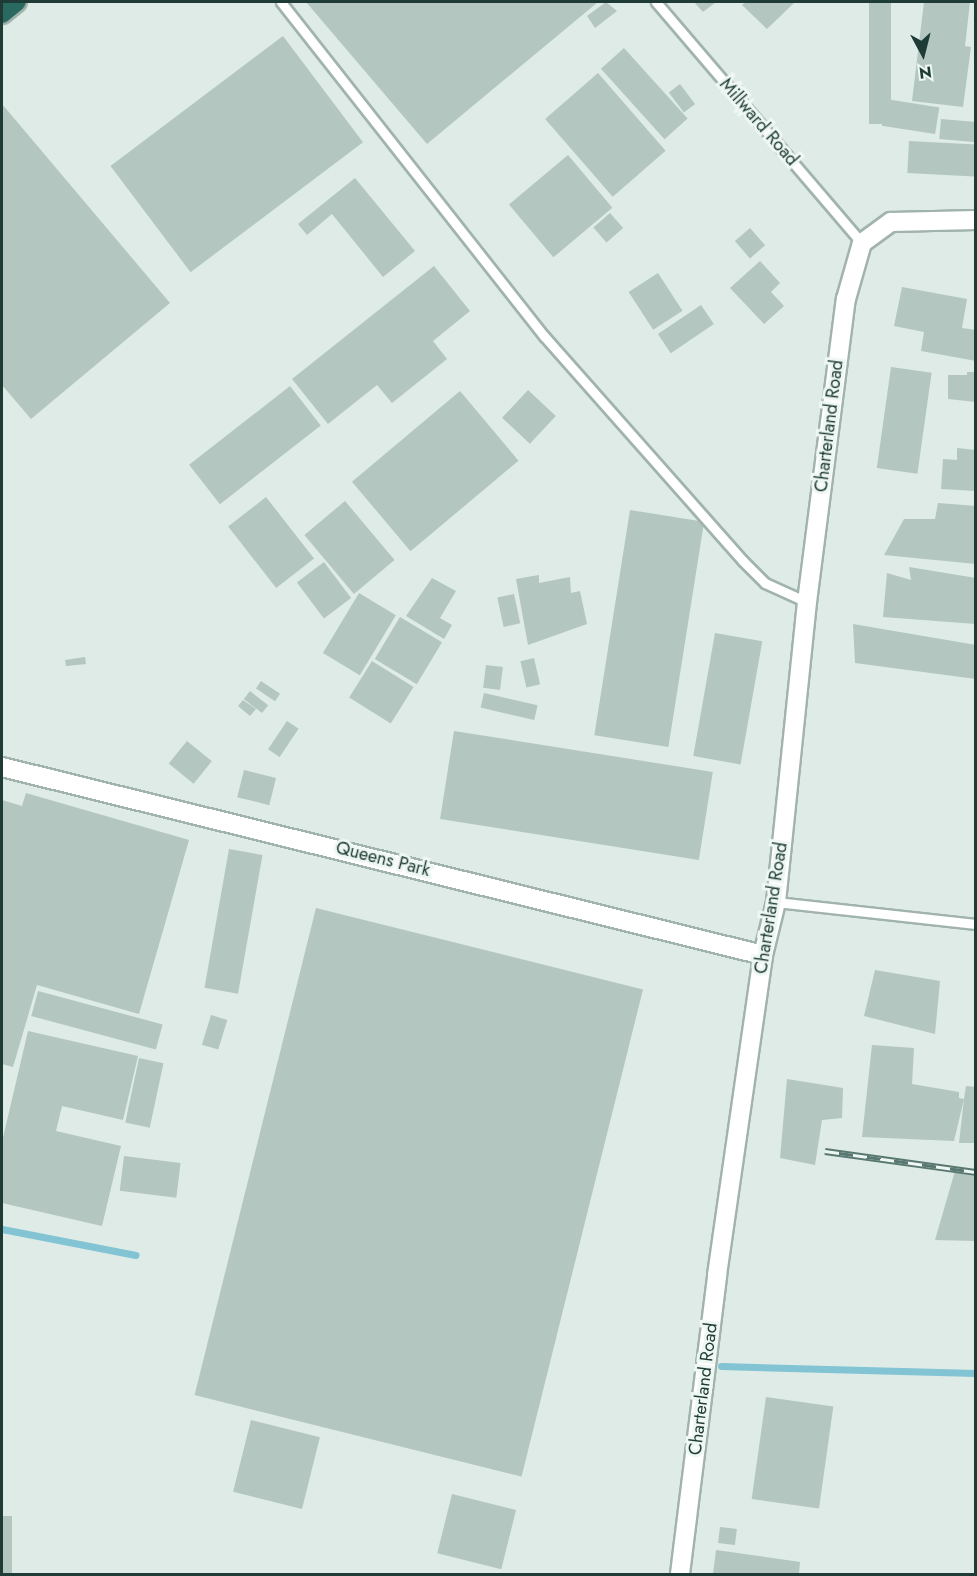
<!DOCTYPE html>
<style>
body{margin:0}
#map{position:relative;width:977px;height:1576px;overflow:hidden;background:#deebe6;font-family:Jost,sans-serif}
div>[style]{position:absolute}
[style*='--x']{left:calc(var(--x)*1px);top:calc(var(--y)*1px);width:calc(var(--w)*1px);rotate:calc(var(--a)*1deg)}
.stream>*{height:7px;margin:-3.5px;padding:0 3.5px;transform-origin:3.5px;border-radius:3.5px;background:#82c3d4}
.building>*{inset:0;background:#b3c6bf;transform-origin:0 0}
.roads{filter:drop-shadow(2px 0 #a1b3ad) drop-shadow(-2px 0 #a1b3ad) drop-shadow(0 2px #a1b3ad) drop-shadow(0 -2px #a1b3ad)}
.lane>*{height:9px;margin:-4.5px;padding:0 4.5px;transform-origin:4.5px;border-radius:4.5px;background:#fff}
.street>*{height:18px;margin:-9px;padding:0 9px;transform-origin:9px;border-radius:9px;background:#fff}
.secondary>*{height:18px;margin:-9px;padding:0 9px;transform-origin:9px;border-radius:9px;background:#fff}
.highway>*{height:18px;margin:-9px;padding:0 9px;transform-origin:9px;border-radius:9px;background:#296960}
.rail>*{height:7px;margin-top:-3.5px;transform-origin:0;background:repeating-linear-gradient(90deg,#eff7f3 0 14px,#587871 0 28px);box-sizing:border-box;border-block:2px solid #587871}
span{translate:-50% -50%;white-space:nowrap;text-align:center;line-height:1.15;-webkit-text-stroke:6px #eff7f3;paint-order:stroke}
.street-label{font-size:18px;color:#1e3c35}
.frame{position:absolute;inset:0;border:3px solid #1e3c35;pointer-events:none}
.north{position:absolute;left:893px;top:24px;width:60px;height:60px;-webkit-text-stroke:4px #eff7f3;paint-order:stroke;rotate:173deg;font-size:16px;font-weight:700;line-height:24px;text-align:center;color:#1e3c35}
.north::after{content:'';display:block;margin:auto;width:21px;height:27px;background:#1e3c35;clip-path:polygon(50% 0,100% 100%,50% 72%,0 100%)}
</style>
<div id="map">
<div class="stream">
<i style="--x:2;--y:1229;--w:136;--a:11"></i>
<i style="--x:721;--y:1366;--w:255;--a:1.6"></i>
</div>
<div class="building">
<i style="clip-path:polygon(306px 2px,598px 2px,427px 144px)"></i>
<i style="clip-path:polygon(606px 2px,617px 11px,595px 28px,587px 16px)"></i>
<i style="clip-path:polygon(694px 2px,716px 2px,703px 12px)"></i>
<i style="clip-path:polygon(746px 2px,795px 2px,767px 29px,742px 5px)"></i>
<i style="left:869px;top:2px;width:22px;height:122px"></i>
<i style="clip-path:polygon(924px 2px,970px 2px,965px 46px,971px 47px,963px 107px,912px 101px)"></i>
<i style="left:283px;top:36px;width:133px;height:216px;rotate:53deg"></i>
<i style="left:624px;top:48px;width:95px;height:31px;rotate:48deg"></i>
<i style="left:598px;top:73px;width:103px;height:70px;rotate:49deg"></i>
<i style="left:680px;top:84px;width:25px;height:14px;rotate:53deg"></i>
<i style="left:886px;top:99px;width:54px;height:27px;rotate:9deg"></i>
<i style="clip-path:polygon(2px 104px,170px 303px,31px 419px,2px 385px)"></i>
<i style="left:941px;top:119px;width:35px;height:20px;rotate:5deg"></i>
<i style="left:909px;top:141px;width:67px;height:32px;rotate:3deg"></i>
<i style="left:568px;top:155px;width:69px;height:77px;rotate:50deg"></i>
<i style="clip-path:polygon(355px 178px,415px 251px,383px 277px,332px 214px,307px 235px,298px 224px)"></i>
<i style="left:610px;top:213px;width:20px;height:22px;rotate:49deg"></i>
<i style="left:750px;top:228px;width:23px;height:20px;rotate:49deg"></i>
<i style="clip-path:polygon(760px 261px,780px 283px,771px 292px,784px 306px,764px 324px,730px 288px)"></i>
<i style="clip-path:polygon(434px 266px,470px 311px,433px 341px,447px 359px,392px 403px,377px 385px,328px 424px,292px 379px)"></i>
<i style="left:658px;top:273px;width:45px;height:35px;rotate:57deg"></i>
<i style="clip-path:polygon(902px 287px,967px 299px,962px 328px,976px 330px,976px 361px,921px 351px,924px 332px,894px 326px)"></i>
<i style="left:701px;top:305px;width:23px;height:52px;rotate:56deg"></i>
<i style="left:891px;top:367px;width:41px;height:102px;rotate:8deg"></i>
<i style="clip-path:polygon(967px 372px,976px 372px,976px 402px,948px 399px,948px 375px,967px 375px)"></i>
<i style="left:290px;top:386px;width:50px;height:128px;rotate:52deg"></i>
<i style="left:528px;top:390px;width:38px;height:38px;rotate:43deg"></i>
<i style="left:460px;top:391px;width:91px;height:141px;rotate:50deg"></i>
<i style="clip-path:polygon(957px 448px,976px 450px,976px 491px,941px 489px,943px 459px,957px 460px)"></i>
<i style="left:266px;top:497px;width:78px;height:48px;rotate:52deg"></i>
<i style="left:345px;top:501px;width:77px;height:53px;rotate:50deg"></i>
<i style="clip-path:polygon(938px 503px,976px 506px,976px 564px,884px 555px,904px 519px,935px 519px)"></i>
<i style="left:630px;top:510px;width:75px;height:228px;rotate:9deg"></i>
<i style="left:324px;top:562px;width:45px;height:34px;rotate:53deg"></i>
<i style="clip-path:polygon(909px 567px,976px 578px,976px 624px,883px 617px,887px 573px,911px 580px)"></i>
<i style="clip-path:polygon(539px 575px,539px 583px,570px 577px,571px 593px,580px 591px,587px 624px,528px 645px,516px 579px)"></i>
<i style="clip-path:polygon(432px 578px,456px 591px,440px 618px,452px 625px,444px 639px,406px 616px)"></i>
<i style="left:359px;top:593px;width:43px;height:70px;rotate:31deg"></i>
<i style="left:514px;top:594px;width:30px;height:17px;rotate:78deg"></i>
<i style="left:400px;top:617px;width:49px;height:49px;rotate:31deg"></i>
<i style="clip-path:polygon(853px 624px,976px 645px,976px 679px,855px 663px)"></i>
<i style="left:715px;top:633px;width:48px;height:125px;rotate:10deg"></i>
<i style="clip-path:polygon(85px 657px,86px 664px,66px 666px,65px 660px)"></i>
<i style="left:534px;top:658px;width:27px;height:14px;rotate:77deg"></i>
<i style="left:372px;top:661px;width:49px;height:43px;rotate:32deg"></i>
<i style="left:486px;top:665px;width:17px;height:23px;rotate:7deg"></i>
<i style="left:261px;top:681px;width:23px;height:9px;rotate:34deg"></i>
<i style="left:250px;top:691px;width:23px;height:10px;rotate:38deg"></i>
<i style="left:484px;top:693px;width:55px;height:15px;rotate:13deg"></i>
<i style="clip-path:polygon(243px 700px,256px 709px,250px 716px,238px 706px)"></i>
<i style="left:287px;top:721px;width:14px;height:34px;rotate:34deg"></i>
<i style="left:454px;top:731px;width:262px;height:89px;rotate:9deg"></i>
<i style="left:187px;top:741px;width:32px;height:29px;rotate:39deg"></i>
<i style="left:244px;top:770px;width:33px;height:28px;rotate:14deg"></i>
<i style="clip-path:polygon(26px 793px,189px 840px,139px 1014px,37px 985px,13px 1067px,2px 1064px,2px 800px,22px 806px)"></i>
<i style="left:229px;top:849px;width:34px;height:141px;rotate:10deg"></i>
<i style="left:316px;top:908px;width:337px;height:502px;rotate:14deg"></i>
<i style="clip-path:polygon(875px 970px,940px 981px,935px 1034px,864px 1016px)"></i>
<i style="left:38px;top:991px;width:129px;height:26px;rotate:15deg"></i>
<i style="left:211px;top:1015px;width:17px;height:31px;rotate:17deg"></i>
<i style="clip-path:polygon(28px 1031px,138px 1056px,123px 1120px,62px 1106px,56px 1131px,121px 1146px,102px 1226px,2px 1203px,2px 1142px)"></i>
<i style="clip-path:polygon(872px 1045px,914px 1048px,912px 1084px,959px 1092px,959px 1098px,964px 1099px,966px 1086px,976px 1087px,976px 1143px,959px 1143px,964px 1099px,954px 1141px,862px 1137px)"></i>
<i style="left:139px;top:1058px;width:25px;height:66px;rotate:12deg"></i>
<i style="clip-path:polygon(787px 1079px,843px 1088px,842px 1118px,822px 1120px,815px 1165px,780px 1158px)"></i>
<i style="left:124px;top:1156px;width:57px;height:35px;rotate:7deg"></i>
<i style="clip-path:polygon(955px 1171px,976px 1175px,976px 1241px,935px 1240px)"></i>
<i style="left:766px;top:1397px;width:68px;height:103px;rotate:8deg"></i>
<i style="left:251px;top:1420px;width:71px;height:74px;rotate:14deg"></i>
<i style="left:452px;top:1494px;width:66px;height:61px;rotate:14deg"></i>
<i style="left:2px;top:1516px;width:10px;height:58px"></i>
<i style="left:720px;top:1527px;width:17px;height:16px;rotate:7deg"></i>
<i style="clip-path:polygon(716px 1550px,800px 1562px,799px 1574px,713px 1574px)"></i>
</div>
<div class="roads">
<div class="lane">
<i style="--x:281;--y:2;--w:425;--a:51.8"></i>
<i style="--x:544;--y:336;--w:300;--a:48.5"></i>
<i style="--x:743;--y:561;--w:31;--a:45"></i>
<i style="--x:765;--y:583;--w:46;--a:24.3"></i>
<i style="--x:656;--y:2;--w:317;--a:49.5"></i>
<i style="--x:776;--y:902;--w:201;--a:6.3"></i>
</div>
<div class="street">
<i style="--x:2;--y:767;--w:784;--a:13.88"></i>
</div>
<div class="secondary">
<i style="--x:680;--y:1574;--w:301;--a:-82.9"></i>
<i style="--x:717;--y:1275;--w:323;--a:-81.8"></i>
<i style="--x:763;--y:955;--w:55;--a:-76.2"></i>
<i style="--x:776;--y:902;--w:302;--a:-84.1"></i>
<i style="--x:807;--y:602;--w:305;--a:-82.7"></i>
<i style="--x:846;--y:299;--w:58;--a:-74.1"></i>
<i style="--x:862;--y:243;--w:36;--a:-36"></i>
<i style="--x:891;--y:222;--w:85;--a:-1.3"></i>
</div>
<div class="highway">
<i style="--x:2;--y:14;--w:19;--a:-39"></i>
</div>
</div>
<div class="rail">
<i style="--x:825;--y:1151;--w:152;--a:7.9"></i>
</div>
<div class="street-label">
<span style="left:759px;top:122px;rotate:49deg">Millward Road</span>
<span style="left:829px;top:426px;rotate:-83deg">Charterland Road</span>
<span style="left:383px;top:859px;rotate:14deg">Queens Park</span>
<span style="left:771px;top:908px;rotate:-81deg">Charterland Road</span>
<span style="left:703px;top:1389px;rotate:-83deg">Charterland Road</span>
</div>
<div class="frame"></div>
<div class="north">N</div>
</div>
